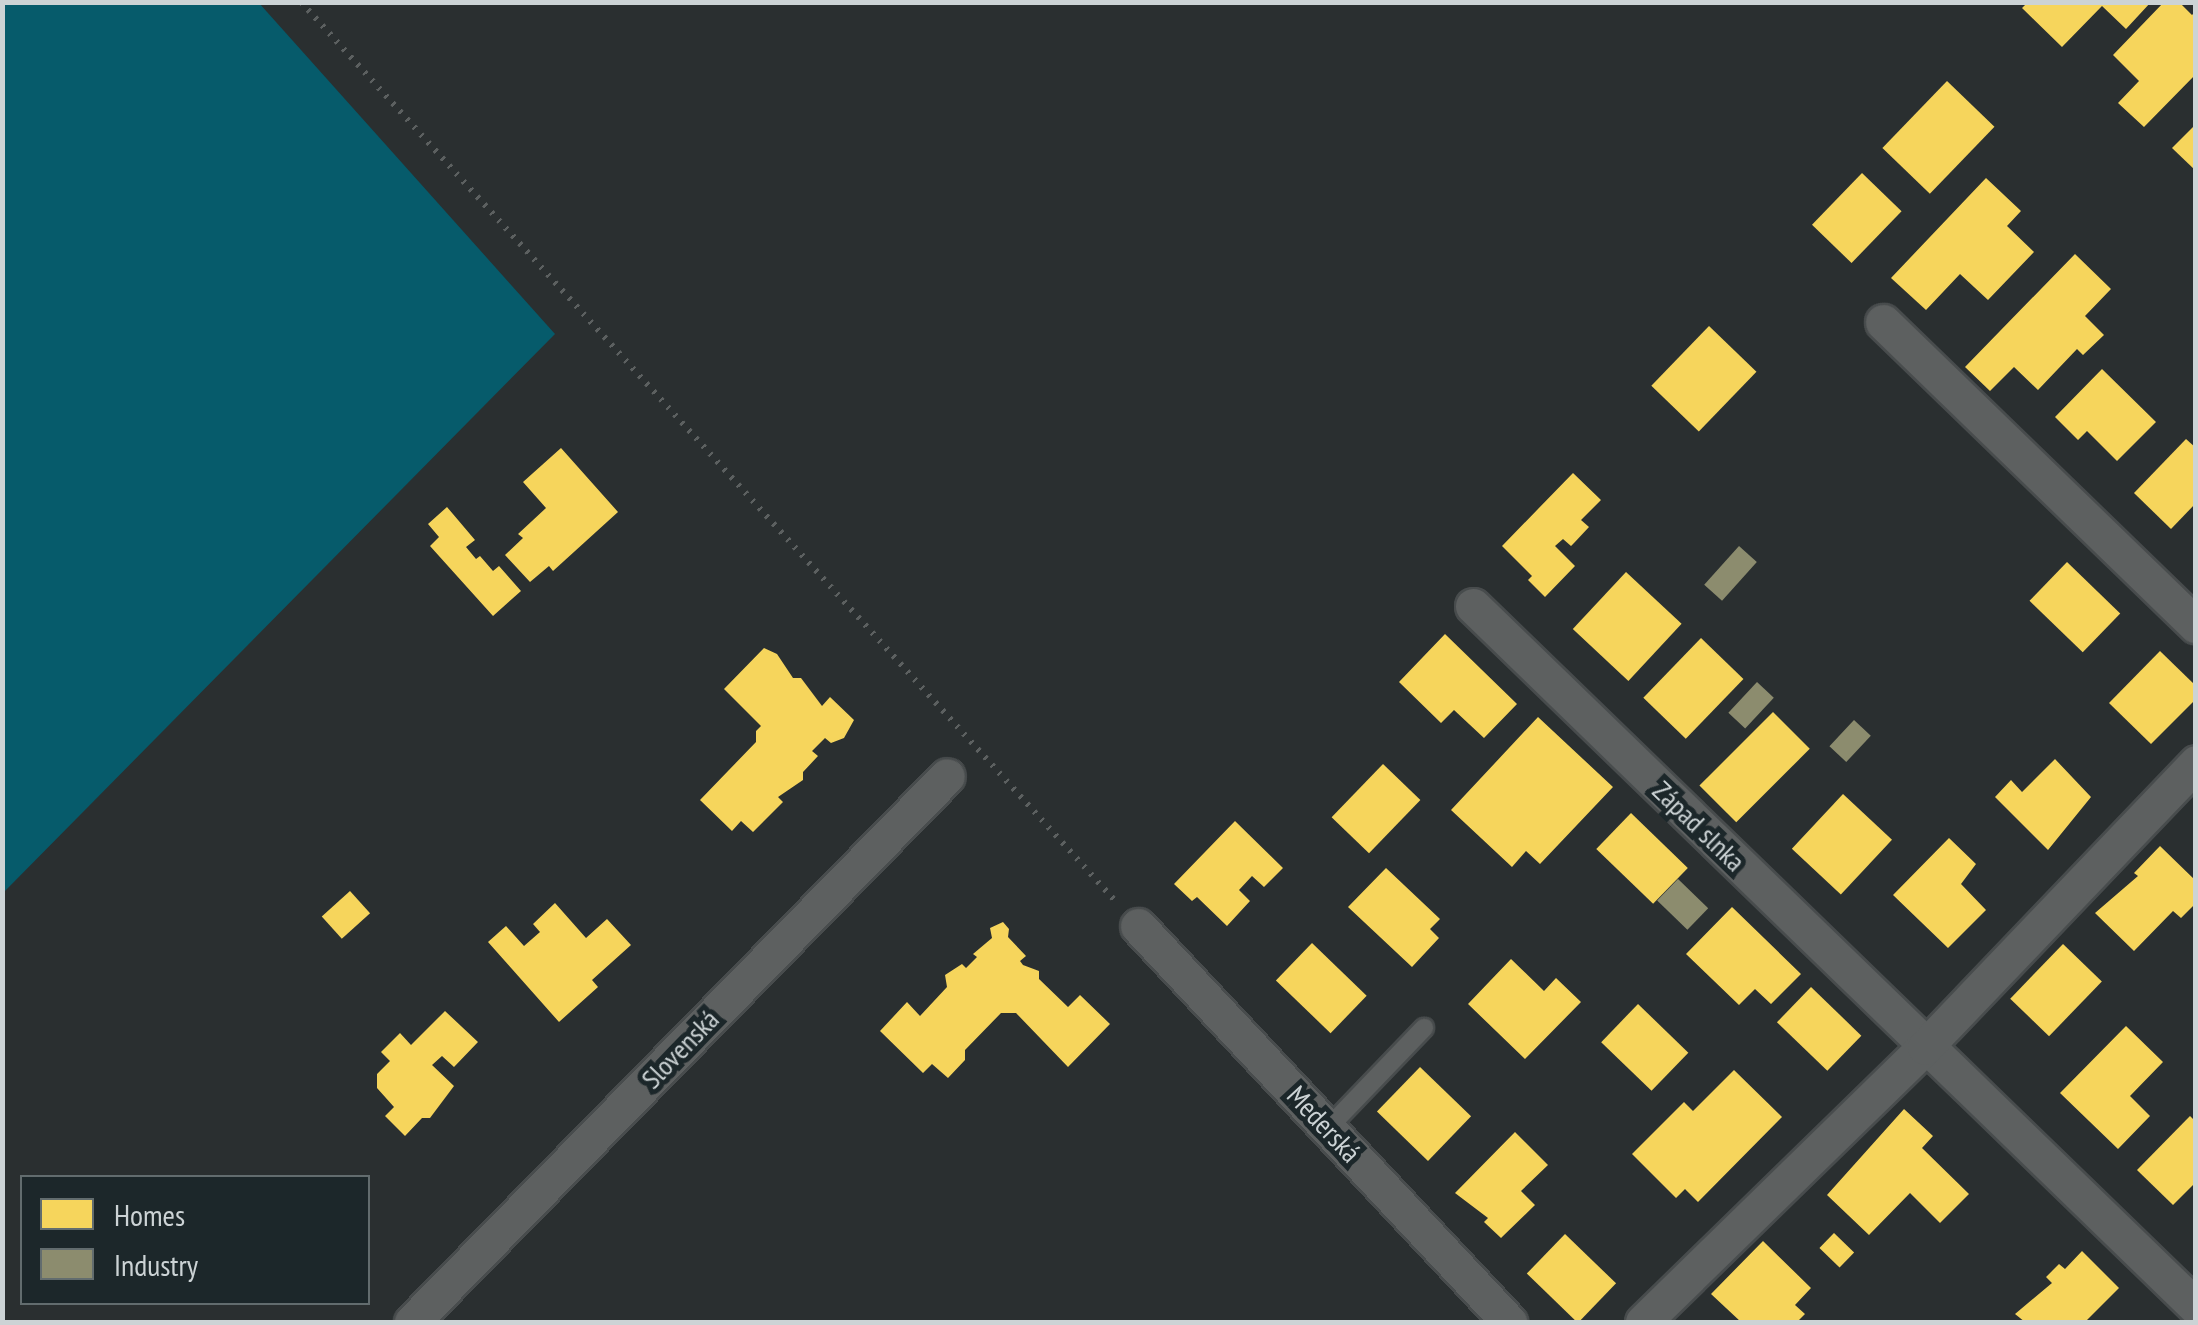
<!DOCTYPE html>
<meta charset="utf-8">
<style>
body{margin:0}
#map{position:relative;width:2198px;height:1325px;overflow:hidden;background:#2a2f30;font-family:"PT Sans Narrow",sans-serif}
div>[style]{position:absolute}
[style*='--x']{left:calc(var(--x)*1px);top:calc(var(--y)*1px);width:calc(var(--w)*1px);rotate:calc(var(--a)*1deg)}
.green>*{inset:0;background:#065b6b}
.homes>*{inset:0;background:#f6d55c;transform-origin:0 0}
.industry>*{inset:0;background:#8c8c6e;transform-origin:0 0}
.path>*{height:6px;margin-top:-3px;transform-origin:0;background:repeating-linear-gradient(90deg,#5c6060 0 2.5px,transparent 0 10.5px)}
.roads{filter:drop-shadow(2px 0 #484c4d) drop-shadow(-2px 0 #484c4d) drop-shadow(0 2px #484c4d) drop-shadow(0 -2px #484c4d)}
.service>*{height:18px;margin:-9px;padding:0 9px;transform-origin:9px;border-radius:9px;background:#5d6060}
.minor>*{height:35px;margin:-17.5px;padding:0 17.5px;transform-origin:17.5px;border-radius:17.5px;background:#5d6060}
span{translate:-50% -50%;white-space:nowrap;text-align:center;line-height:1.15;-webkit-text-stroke:10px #1c272a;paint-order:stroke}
.street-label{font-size:28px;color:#ccd3d5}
.frame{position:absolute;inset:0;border:5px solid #ccd3d5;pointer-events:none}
.legend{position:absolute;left:20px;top:1175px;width:350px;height:130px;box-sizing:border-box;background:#1c272a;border:2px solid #626c6e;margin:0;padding:12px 18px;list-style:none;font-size:30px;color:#ccd3d5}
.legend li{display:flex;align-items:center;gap:20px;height:50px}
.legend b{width:50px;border:2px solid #626c6e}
</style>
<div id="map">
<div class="green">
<i style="clip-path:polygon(3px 2px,259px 3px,555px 334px,3px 893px)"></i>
</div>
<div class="homes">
<i style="clip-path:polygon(2028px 2px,2151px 2px,2126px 29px,2102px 6px,2062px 47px,2022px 8px)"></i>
<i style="clip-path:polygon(2164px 2px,2179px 2px,2192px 15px,2196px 11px,2196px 74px,2144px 127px,2118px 103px,2139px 81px,2113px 55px)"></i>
<i style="left:1947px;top:81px;width:66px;height:93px;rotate:44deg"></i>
<i style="clip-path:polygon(2196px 124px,2196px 171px,2172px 148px)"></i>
<i style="left:1862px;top:173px;width:55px;height:72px;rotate:44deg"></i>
<i style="clip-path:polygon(1986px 178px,2021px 211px,2007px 226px,2034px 252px,1988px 300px,1960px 274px,1926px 310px,1891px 278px)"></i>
<i style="clip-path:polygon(2075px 254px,2111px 289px,2085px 316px,2104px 335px,2083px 355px,2077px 349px,2038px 390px,2014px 367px,1990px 391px,1965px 367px)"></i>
<i style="left:1709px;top:326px;width:66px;height:83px;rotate:44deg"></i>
<i style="clip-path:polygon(2102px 369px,2156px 422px,2117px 461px,2087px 431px,2078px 440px,2055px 417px)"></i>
<i style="clip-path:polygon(2186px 439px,2196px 448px,2196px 503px,2171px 529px,2134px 493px)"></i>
<i style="clip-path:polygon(561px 448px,618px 512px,553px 571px,549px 566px,530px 582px,505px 555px,523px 538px,518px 534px,546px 508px,523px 482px)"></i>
<i style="clip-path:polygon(1573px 473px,1601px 500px,1581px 520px,1589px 527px,1574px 543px,1571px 546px,1563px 539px,1555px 546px,1575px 566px,1545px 597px,1528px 580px,1532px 576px,1502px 546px)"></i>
<i style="clip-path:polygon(447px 507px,475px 540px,466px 547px,476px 559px,480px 556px,493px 571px,499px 566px,521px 591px,493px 616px,430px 546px,439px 537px,428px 524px)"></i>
<i style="left:2067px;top:562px;width:74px;height:54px;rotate:44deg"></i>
<i style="left:1626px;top:572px;width:76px;height:78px;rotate:43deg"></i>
<i style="clip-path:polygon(1445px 634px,1517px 704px,1484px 738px,1454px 710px,1441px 723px,1399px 682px)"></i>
<i style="left:1701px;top:638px;width:59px;height:83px;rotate:44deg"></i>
<i style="clip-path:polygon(764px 648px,777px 654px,793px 678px,801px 678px,822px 706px,830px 697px,854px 720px,844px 738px,831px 743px,825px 738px,812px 751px,818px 756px,803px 772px,803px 780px,778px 797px,783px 802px,753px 832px,741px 821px,732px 831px,700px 800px,756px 742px,756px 731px,761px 726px,724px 689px)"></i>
<i style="clip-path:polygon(2160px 651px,2196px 686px,2196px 699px,2151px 744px,2109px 703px)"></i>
<i style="left:1773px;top:712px;width:52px;height:104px;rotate:45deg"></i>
<i style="clip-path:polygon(1538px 717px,1613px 787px,1540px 864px,1526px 851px,1512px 867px,1451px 810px)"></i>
<i style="clip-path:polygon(2055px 759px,2091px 797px,2048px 850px,1995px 797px,2011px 780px,2022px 792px)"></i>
<i style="left:1383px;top:764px;width:52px;height:74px;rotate:44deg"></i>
<i style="left:1843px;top:794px;width:67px;height:75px;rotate:43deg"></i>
<i style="left:1631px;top:813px;width:79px;height:50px;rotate:44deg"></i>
<i style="clip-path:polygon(1235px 821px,1283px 868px,1264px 887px,1252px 876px,1239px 890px,1250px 901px,1227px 926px,1197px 897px,1192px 901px,1174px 884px)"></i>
<i style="clip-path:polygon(1949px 838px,1976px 864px,1961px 884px,1986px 910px,1948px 948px,1893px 895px)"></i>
<i style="clip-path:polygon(2160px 846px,2196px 881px,2196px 903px,2181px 918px,2173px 911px,2134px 951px,2095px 913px,2138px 876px,2134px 873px)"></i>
<i style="clip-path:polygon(1386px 868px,1440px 919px,1430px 929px,1439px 938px,1412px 967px,1348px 907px)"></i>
<i style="left:350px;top:891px;width:30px;height:38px;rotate:48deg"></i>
<i style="clip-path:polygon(555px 903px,586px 938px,607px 919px,631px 945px,592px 980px,598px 987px,559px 1022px,488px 942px,506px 926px,524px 946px,540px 932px,533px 924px)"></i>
<i style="clip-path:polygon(1732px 907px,1801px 974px,1771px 1004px,1755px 989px,1739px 1005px,1686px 954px)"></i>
<i style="clip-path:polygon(1003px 922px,1009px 929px,1008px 937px,1026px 956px,1020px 961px,1023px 965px,1039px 971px,1039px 979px,1068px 1007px,1080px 995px,1110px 1024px,1068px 1067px,1016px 1013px,1001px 1013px,965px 1050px,965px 1060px,948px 1078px,932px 1064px,923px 1073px,880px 1031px,907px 1002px,920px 1016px,947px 987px,945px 975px,962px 964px,966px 968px,977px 957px,973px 954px,992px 938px,990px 928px)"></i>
<i style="left:1312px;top:943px;width:76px;height:52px;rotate:44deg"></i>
<i style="left:2063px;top:944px;width:54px;height:76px;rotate:44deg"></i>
<i style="clip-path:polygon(1511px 959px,1544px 991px,1556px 978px,1581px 1002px,1525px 1059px,1468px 1004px)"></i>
<i style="left:1811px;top:987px;width:70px;height:49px;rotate:44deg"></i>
<i style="left:1638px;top:1004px;width:70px;height:53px;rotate:44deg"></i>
<i style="clip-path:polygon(445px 1011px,478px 1042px,454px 1067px,442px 1056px,432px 1065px,454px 1086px,430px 1118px,422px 1118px,405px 1136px,385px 1116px,394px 1107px,377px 1088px,377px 1074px,390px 1061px,381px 1052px,400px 1033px,411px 1045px)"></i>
<i style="clip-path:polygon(2126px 1026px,2163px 1062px,2130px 1096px,2150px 1116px,2118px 1149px,2060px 1093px)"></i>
<i style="left:1420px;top:1067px;width:71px;height:62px;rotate:44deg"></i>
<i style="clip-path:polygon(1734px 1070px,1782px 1117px,1698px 1202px,1685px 1189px,1676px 1198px,1632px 1154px,1684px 1102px,1693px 1111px)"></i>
<i style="clip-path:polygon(1904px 1109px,1933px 1136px,1922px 1148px,1969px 1194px,1940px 1223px,1910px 1193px,1869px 1235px,1827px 1195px)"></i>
<i style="clip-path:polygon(2190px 1116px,2196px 1122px,2196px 1182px,2173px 1205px,2137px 1170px)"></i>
<i style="clip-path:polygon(1515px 1132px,1548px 1165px,1521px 1191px,1535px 1205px,1501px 1238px,1484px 1222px,1488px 1218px,1455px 1193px)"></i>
<i style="left:1834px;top:1233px;width:28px;height:21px;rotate:44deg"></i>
<i style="left:1565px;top:1234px;width:71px;height:55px;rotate:44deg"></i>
<i style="clip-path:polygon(1763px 1241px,1811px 1288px,1795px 1305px,1805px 1314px,1797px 1322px,1741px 1322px,1711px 1294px)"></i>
<i style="clip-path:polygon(2082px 1251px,2119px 1288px,2085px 1322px,2025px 1322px,2015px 1314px,2052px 1283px,2046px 1277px,2059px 1264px,2065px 1269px)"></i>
</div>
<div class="industry">
<i style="left:1739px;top:546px;width:24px;height:52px;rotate:42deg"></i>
<i style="left:1757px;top:682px;width:23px;height:42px;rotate:43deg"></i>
<i style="left:1854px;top:720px;width:23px;height:36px;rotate:43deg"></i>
<i style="left:1678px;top:879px;width:42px;height:30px;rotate:44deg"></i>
</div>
<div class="path">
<i style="--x:301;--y:2;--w:1216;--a:47.83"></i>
</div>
<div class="roads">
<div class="service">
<i style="--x:1328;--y:1128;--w:139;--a:-46.2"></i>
</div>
<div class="minor">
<i style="--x:1883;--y:322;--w:436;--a:44.1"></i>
<i style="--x:1473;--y:606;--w:1007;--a:44.11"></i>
<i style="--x:1138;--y:926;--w:543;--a:46.87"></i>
<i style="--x:412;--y:1322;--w:764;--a:-45.58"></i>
<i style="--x:1643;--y:1322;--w:394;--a:-44.3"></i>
<i style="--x:1925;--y:1047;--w:393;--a:-46.3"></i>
</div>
</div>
<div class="street-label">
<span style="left:1699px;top:826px;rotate:44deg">Západ slnka</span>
<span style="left:680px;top:1049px;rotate:-46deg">Slovenská</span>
<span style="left:1324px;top:1124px;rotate:47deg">Mederská</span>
</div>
<div class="frame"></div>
<ul class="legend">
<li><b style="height:28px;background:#f6d55c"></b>Homes</li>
<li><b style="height:28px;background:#8c8c6e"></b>Industry</li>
</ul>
</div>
